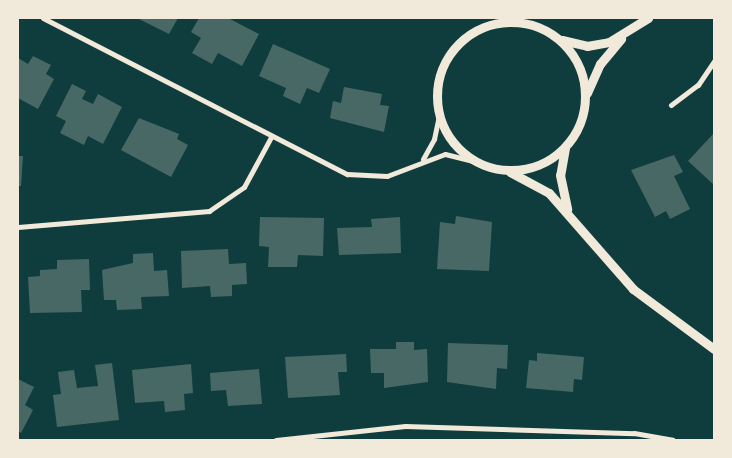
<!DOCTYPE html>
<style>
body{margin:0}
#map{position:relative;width:732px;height:458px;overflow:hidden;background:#0f3d3e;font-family:Commissioner,sans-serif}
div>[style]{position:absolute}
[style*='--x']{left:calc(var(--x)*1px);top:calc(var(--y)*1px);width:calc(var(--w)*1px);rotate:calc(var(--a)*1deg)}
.building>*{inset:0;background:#486865}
.minor>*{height:5px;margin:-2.5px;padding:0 2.5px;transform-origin:2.5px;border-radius:2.5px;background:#f1e9da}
.tertiary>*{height:9px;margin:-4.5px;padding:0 4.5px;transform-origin:4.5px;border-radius:4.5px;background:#f1e9da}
.tertiary>.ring{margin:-4.5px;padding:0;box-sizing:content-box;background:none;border:9px solid #f1e9da;border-radius:50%}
span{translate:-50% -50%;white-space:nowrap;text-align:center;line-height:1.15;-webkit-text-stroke:5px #f1e9da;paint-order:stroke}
.frame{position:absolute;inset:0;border:19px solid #f1e9da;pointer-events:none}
</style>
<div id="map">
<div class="building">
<i style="clip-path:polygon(137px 18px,178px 18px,169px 34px)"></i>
<i style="clip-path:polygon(199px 18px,228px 18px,259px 34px,242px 66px,218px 53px,212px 64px,192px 53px,201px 38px,191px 32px)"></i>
<i style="clip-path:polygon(273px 44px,330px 69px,319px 93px,307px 88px,300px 104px,283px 96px,286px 88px,259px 76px)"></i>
<i style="clip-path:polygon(33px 56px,51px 65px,46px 74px,54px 79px,38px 109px,18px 98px,18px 58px,28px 64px)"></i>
<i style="clip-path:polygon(72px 84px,86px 91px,82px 99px,93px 104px,98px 94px,122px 107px,103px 144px,88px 136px,84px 145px,60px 133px,66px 121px,56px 116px)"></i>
<i style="clip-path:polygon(344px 87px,382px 94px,380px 105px,389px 106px,384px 132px,330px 118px,333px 101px,341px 103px)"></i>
<i style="clip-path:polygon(139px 118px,179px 134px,177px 139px,188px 145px,171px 177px,121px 150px)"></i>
<i style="clip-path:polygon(714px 133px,714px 185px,688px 161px)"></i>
<i style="clip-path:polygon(674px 155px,683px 172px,674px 176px,690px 209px,670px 219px,666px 211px,655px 217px,631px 170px)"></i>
<i style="clip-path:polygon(18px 156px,23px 156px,21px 186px,18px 186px)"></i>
<i style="clip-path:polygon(456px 216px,492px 222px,489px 271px,437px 269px,440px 222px,455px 224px)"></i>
<i style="clip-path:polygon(260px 217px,324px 218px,323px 256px,298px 255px,297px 267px,268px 267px,269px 247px,259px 246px)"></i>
<i style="clip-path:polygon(400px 217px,401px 253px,339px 255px,337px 228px,372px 227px,371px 219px)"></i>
<i style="clip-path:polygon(228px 249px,229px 264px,246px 263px,247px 284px,232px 285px,232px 296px,211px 297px,210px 286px,182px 288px,181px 251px)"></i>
<i style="clip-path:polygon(153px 253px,154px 271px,167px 270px,169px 296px,141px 297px,142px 309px,117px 310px,116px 300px,104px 300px,102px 270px,133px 263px,133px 254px)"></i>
<i style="clip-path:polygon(89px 259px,90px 290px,81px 290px,82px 312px,30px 313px,28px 277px,40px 276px,40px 270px,57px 269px,57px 260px)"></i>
<i style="clip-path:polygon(396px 342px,414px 342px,414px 350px,427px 349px,428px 382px,384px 388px,384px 373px,371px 373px,370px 349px,396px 349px)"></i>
<i style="clip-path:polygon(448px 343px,508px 345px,507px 369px,497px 368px,496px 389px,447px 382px)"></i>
<i style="clip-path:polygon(537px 353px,584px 357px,582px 380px,574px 379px,573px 392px,526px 388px,529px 360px,537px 361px)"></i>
<i style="clip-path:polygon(346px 354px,347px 372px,338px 372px,340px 395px,288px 398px,285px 357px)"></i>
<i style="clip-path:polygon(112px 363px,119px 420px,57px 427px,53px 395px,61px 394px,58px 372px,74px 370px,77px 388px,98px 386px,95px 365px)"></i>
<i style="clip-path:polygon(191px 364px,193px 393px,184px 394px,185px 410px,165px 412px,164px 401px,135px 403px,132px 370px)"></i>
<i style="clip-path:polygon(259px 369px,262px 404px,228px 406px,226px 390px,211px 391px,210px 373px)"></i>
<i style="clip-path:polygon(18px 379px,34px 387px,25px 405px,33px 410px,21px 433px,18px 431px)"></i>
</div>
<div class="minor">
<i style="--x:43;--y:18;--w:342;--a:27.2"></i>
<i style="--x:347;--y:174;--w:40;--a:2.9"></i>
<i style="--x:387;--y:176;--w:62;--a:-20.8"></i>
<i style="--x:445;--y:154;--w:33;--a:14"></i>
<i style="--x:671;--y:105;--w:34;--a:-37"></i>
<i style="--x:698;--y:85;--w:29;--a:-56"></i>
<i style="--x:423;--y:159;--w:23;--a:-61"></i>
<i style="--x:434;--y:139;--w:25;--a:-78"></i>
<i style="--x:18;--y:227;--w:192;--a:-4.8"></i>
<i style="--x:209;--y:211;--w:42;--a:-34.4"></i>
<i style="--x:244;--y:187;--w:57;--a:-61.6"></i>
<i style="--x:276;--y:440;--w:130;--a:-6.2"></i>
<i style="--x:405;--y:426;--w:229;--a:1.8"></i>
<i style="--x:634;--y:433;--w:39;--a:10"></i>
</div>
<div class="tertiary">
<i class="ring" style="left:437px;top:22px;width:139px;height:139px"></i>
<i style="--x:562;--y:40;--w:26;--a:13"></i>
<i style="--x:587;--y:46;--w:22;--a:-10"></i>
<i style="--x:609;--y:42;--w:46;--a:-31.6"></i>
<i style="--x:587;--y:93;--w:32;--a:-66"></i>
<i style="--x:600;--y:64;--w:33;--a:-50"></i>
<i style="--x:565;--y:148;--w:27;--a:100"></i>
<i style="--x:560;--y:175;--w:35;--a:78"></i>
<i style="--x:510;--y:172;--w:44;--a:28.3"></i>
<i style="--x:549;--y:193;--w:128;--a:48.8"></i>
<i style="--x:633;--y:289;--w:101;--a:36.5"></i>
</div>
<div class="frame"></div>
</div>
